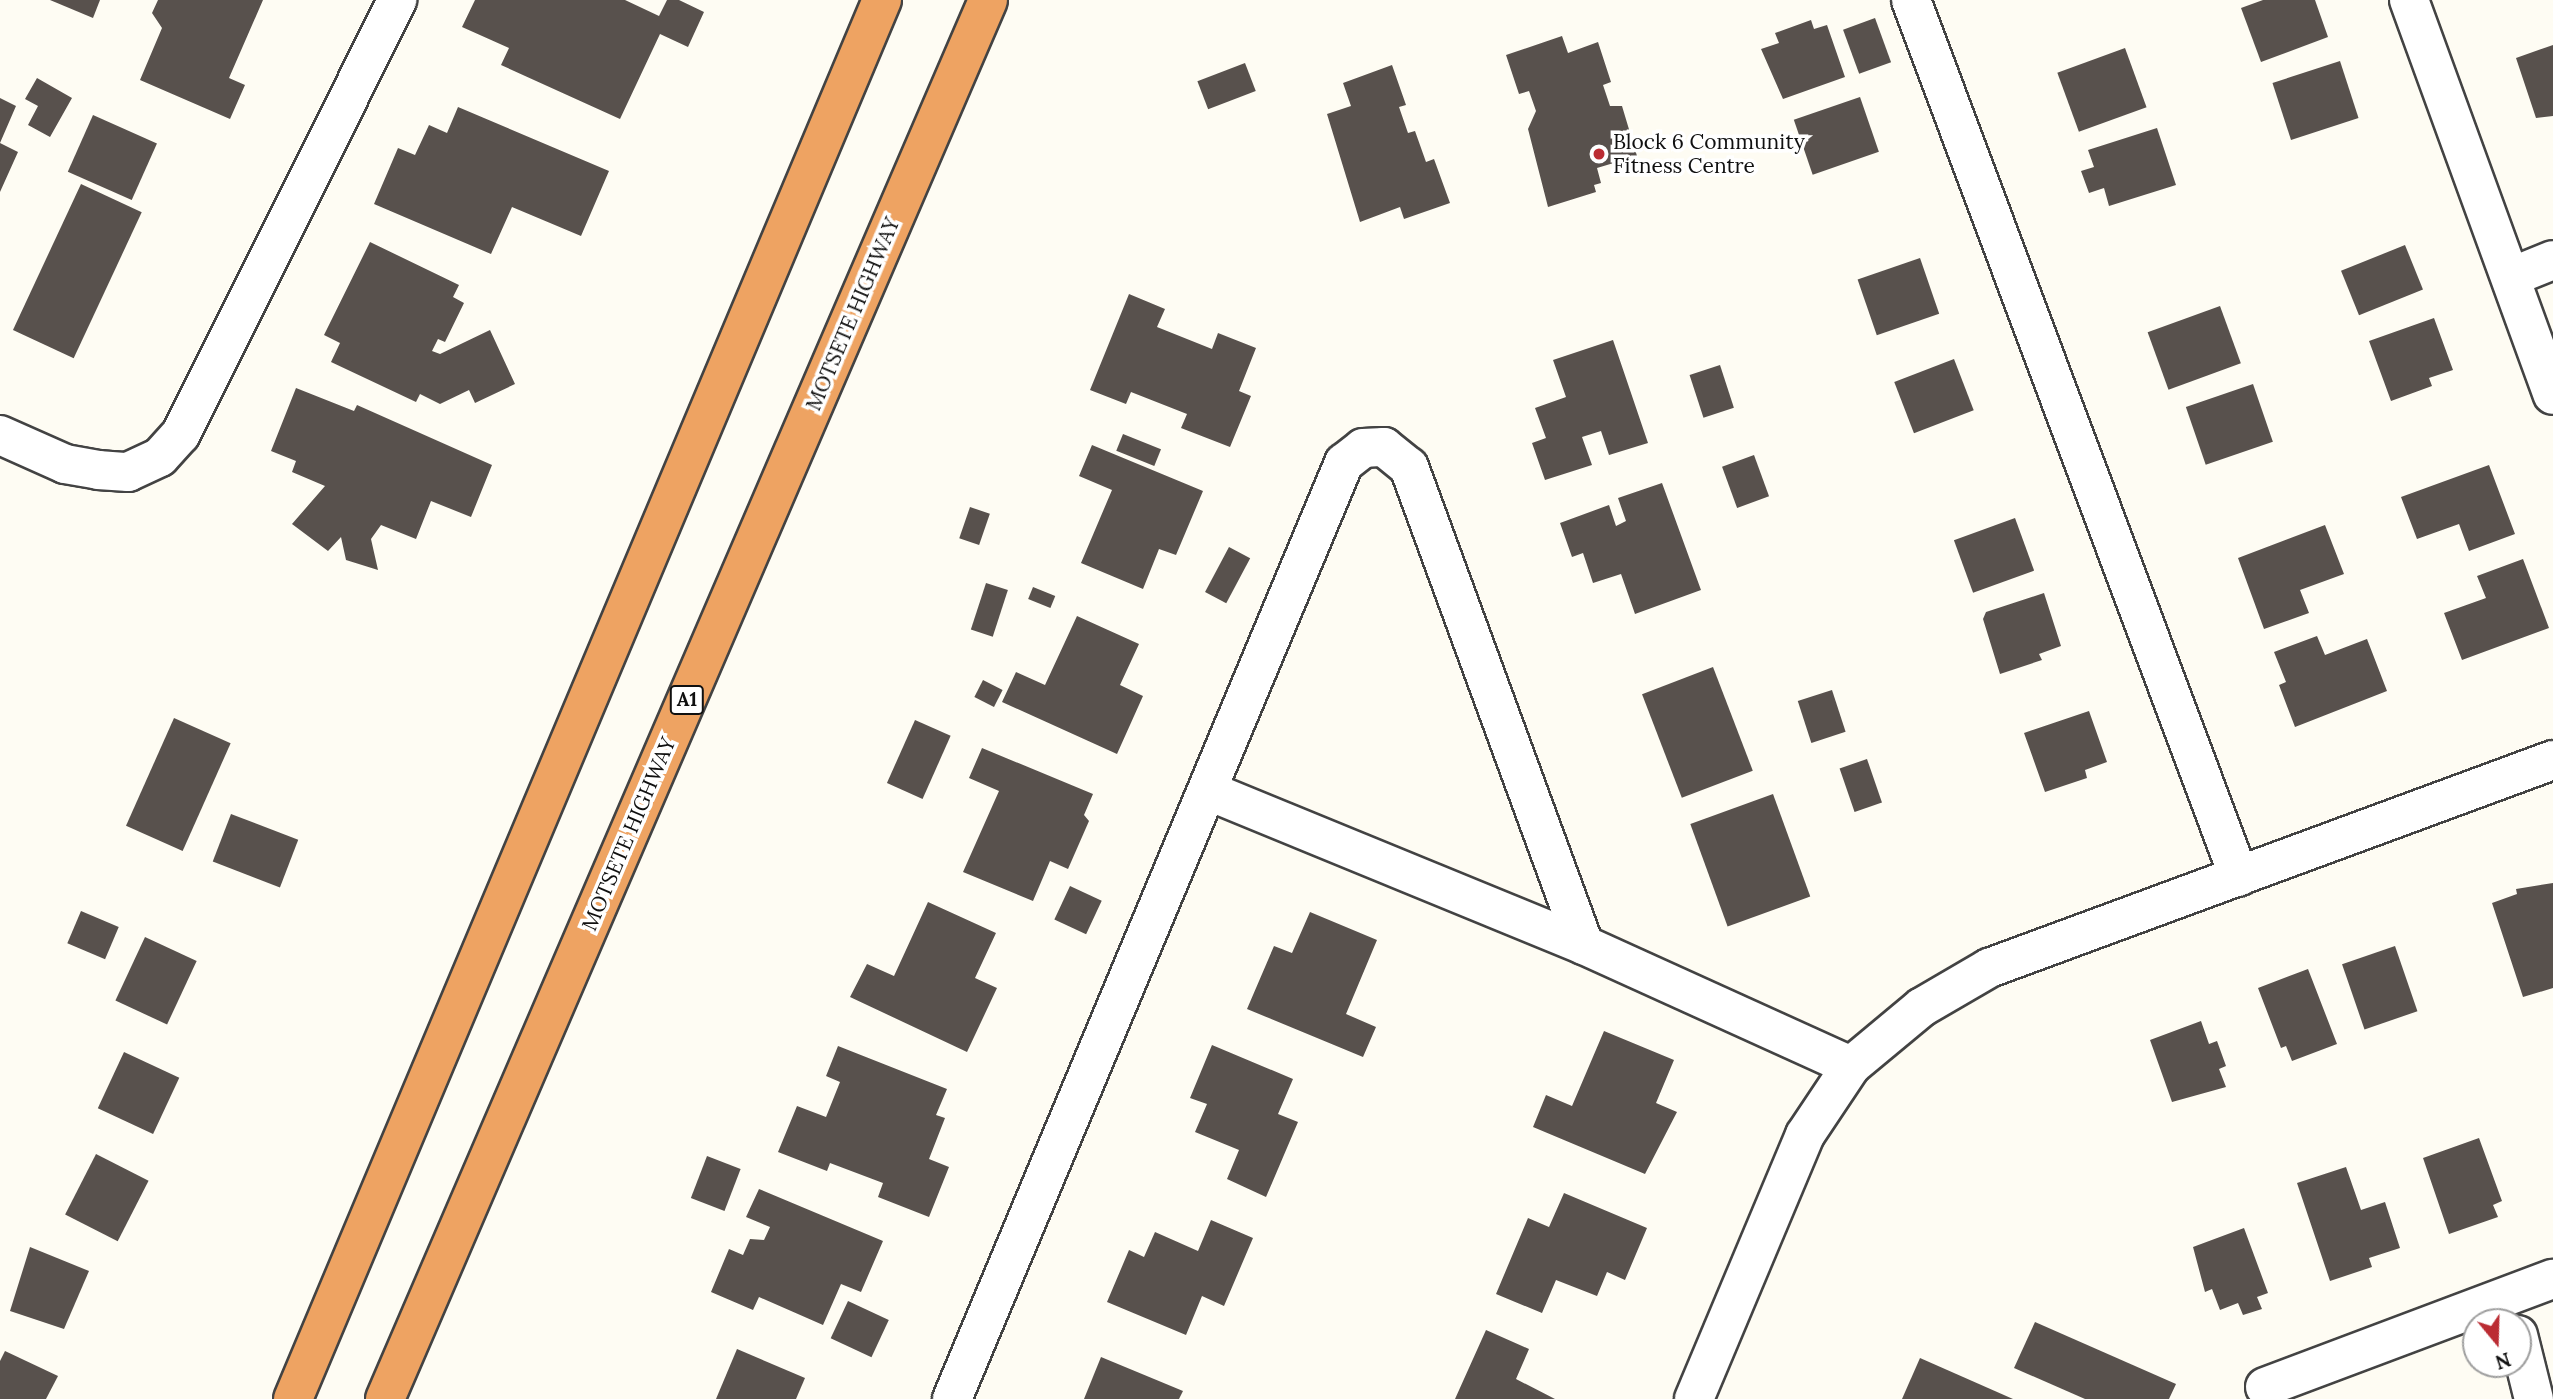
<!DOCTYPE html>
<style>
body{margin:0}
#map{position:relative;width:2553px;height:1399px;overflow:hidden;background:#fefcf3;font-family:Lora,serif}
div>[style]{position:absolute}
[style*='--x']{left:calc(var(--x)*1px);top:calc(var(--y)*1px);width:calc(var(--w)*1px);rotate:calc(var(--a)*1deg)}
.building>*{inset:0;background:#58514d;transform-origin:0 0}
.roads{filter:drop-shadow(2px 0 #434343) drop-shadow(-2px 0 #434343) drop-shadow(0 2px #434343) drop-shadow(0 -2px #434343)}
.minor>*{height:38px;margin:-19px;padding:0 19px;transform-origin:19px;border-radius:19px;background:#fff}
.highway>*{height:38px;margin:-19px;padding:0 19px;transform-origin:19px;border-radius:19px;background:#eea362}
.dots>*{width:19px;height:19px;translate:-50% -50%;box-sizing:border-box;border:4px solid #fff;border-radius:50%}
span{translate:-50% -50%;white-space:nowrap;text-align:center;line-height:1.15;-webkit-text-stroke:7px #fff;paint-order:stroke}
.shield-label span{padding:2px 5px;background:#fff;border:2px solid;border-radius:5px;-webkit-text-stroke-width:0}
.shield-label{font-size:19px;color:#101010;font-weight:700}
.poi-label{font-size:21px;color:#101010}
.left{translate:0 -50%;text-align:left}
.street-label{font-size:21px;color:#101010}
.north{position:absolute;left:2462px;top:1308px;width:70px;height:70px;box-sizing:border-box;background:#fff;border:2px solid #9f9f9f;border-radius:50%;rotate:161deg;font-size:19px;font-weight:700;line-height:28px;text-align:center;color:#101010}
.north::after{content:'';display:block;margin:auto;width:24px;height:32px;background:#bb2c33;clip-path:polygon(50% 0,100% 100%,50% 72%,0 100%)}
</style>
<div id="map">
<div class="building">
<i style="clip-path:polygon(50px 0,100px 0,93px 18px)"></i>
<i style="clip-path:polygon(158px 0,263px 0,229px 78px,245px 85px,230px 119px,140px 80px,162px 28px,152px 13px)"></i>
<i style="clip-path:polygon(475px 0,625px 0,659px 16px,667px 0,679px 0,704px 12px,688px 47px,660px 34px,620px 119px,501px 65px,509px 48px,462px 27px)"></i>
<i style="clip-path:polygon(2263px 0,2315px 0,2328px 37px,2261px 62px,2241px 8px)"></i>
<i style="left:1875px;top:18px;width:47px;height:34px;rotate:70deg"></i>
<i style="clip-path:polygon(1811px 20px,1814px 29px,1827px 25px,1845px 77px,1783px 99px,1761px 49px,1779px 43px,1775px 33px)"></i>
<i style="clip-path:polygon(1562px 36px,1568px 53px,1598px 42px,1611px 82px,1603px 85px,1610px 106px,1622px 106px,1637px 156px,1597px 168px,1601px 183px,1594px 185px,1596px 192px,1548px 207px,1528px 129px,1536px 111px,1529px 91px,1519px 94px,1506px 55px)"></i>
<i style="clip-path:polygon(2553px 45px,2553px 116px,2536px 118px,2516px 58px)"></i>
<i style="left:2125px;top:48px;width:63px;height:72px;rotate:70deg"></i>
<i style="left:2340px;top:61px;width:60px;height:71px;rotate:72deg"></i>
<i style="left:1245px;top:63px;width:30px;height:51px;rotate:69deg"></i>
<i style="clip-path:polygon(1392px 65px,1406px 105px,1399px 107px,1408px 133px,1415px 131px,1426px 162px,1434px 159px,1450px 203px,1404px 219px,1400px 207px,1360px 222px,1327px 114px,1351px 106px,1343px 83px)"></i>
<i style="clip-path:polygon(37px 78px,72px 98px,50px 137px,28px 125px,38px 106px,25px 99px)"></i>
<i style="left:1860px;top:97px;width:58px;height:70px;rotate:71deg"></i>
<i style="clip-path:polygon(0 98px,16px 106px,0 143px,18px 152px,0 192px)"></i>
<i style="clip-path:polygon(458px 107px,609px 171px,581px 236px,512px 207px,491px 254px,374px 204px,398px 148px,415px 155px,429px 125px,447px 133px)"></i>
<i style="left:93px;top:115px;width:70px;height:62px;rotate:24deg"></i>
<i style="clip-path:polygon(2157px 128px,2176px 185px,2109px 206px,2104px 188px,2089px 193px,2081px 171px,2094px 167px,2088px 150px)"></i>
<i style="left:81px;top:184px;width:67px;height:161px;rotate:25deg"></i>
<i style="clip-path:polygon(370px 242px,459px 285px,453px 297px,464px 303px,445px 342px,438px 339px,432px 351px,440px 354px,490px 330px,515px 384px,475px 403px,469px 390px,440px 404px,420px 394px,416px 402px,331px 362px,340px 343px,324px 335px)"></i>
<i style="left:2405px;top:245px;width:48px;height:69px;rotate:68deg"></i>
<i style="left:1920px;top:258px;width:59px;height:66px;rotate:71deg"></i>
<i style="clip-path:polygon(1129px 294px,1165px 309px,1157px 327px,1212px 349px,1218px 333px,1256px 348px,1239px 391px,1251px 396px,1230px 447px,1181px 428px,1187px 414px,1131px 392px,1126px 404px,1090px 390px)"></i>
<i style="left:2220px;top:306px;width:61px;height:77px;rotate:70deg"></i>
<i style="clip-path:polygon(2434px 318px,2453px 370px,2429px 378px,2432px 386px,2391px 401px,2369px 341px)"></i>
<i style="clip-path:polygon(1613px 340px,1648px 443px,1609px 455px,1601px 431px,1582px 437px,1592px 465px,1545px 480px,1532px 443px,1546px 438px,1535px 408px,1566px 397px,1553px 360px)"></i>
<i style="left:1954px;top:359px;width:55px;height:64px;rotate:69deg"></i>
<i style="left:1720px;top:365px;width:45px;height:32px;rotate:72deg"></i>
<i style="left:2253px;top:384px;width:61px;height:71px;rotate:71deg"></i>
<i style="clip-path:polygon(296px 388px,354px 411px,357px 405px,492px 465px,471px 517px,431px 501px,416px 539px,381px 525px,371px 539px,378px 570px,346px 560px,341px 537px,328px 551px,292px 524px,325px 486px,292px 472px,296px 461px,271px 451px)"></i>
<i style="left:1123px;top:434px;width:41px;height:18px;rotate:22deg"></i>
<i style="clip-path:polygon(1092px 445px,1203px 491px,1176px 555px,1159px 549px,1143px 589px,1081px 563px,1112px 490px,1079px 476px)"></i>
<i style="left:1754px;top:455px;width:44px;height:34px;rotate:70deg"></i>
<i style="clip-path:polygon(2489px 465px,2515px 534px,2469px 551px,2459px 524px,2417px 539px,2401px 497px)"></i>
<i style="clip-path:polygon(1662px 483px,1701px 590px,1635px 614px,1621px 574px,1593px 583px,1583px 553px,1572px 557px,1560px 523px,1609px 505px,1616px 526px,1626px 521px,1618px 498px)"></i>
<i style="left:970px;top:507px;width:21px;height:33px;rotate:19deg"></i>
<i style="left:2015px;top:518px;width:56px;height:65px;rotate:70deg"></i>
<i style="clip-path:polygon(2325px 525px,2344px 574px,2300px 590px,2309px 613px,2264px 629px,2238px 558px)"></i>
<i style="left:1229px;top:547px;width:24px;height:51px;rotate:28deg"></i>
<i style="clip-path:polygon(2523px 559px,2549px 628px,2462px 660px,2444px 613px,2486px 598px,2477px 576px)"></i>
<i style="left:986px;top:583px;width:23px;height:49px;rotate:18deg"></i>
<i style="left:1033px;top:587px;width:24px;height:13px;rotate:22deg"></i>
<i style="clip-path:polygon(2044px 593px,2061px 646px,2039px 654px,2042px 660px,2000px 674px,1983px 619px,1986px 612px)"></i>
<i style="clip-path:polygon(1077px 616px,1139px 644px,1120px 685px,1143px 696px,1117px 754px,1002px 702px,1016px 672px,1045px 685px)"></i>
<i style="clip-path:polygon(2317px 636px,2325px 655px,2367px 639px,2387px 691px,2295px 727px,2279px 685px,2286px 682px,2274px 652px)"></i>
<i style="left:1713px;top:667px;width:111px;height:76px;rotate:69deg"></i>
<i style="left:983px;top:680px;width:22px;height:19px;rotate:27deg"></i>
<i style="left:1832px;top:690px;width:44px;height:36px;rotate:72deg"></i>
<i style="clip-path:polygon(2089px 711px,2107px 762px,2085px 770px,2087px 778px,2045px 792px,2024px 733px)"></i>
<i style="left:174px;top:718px;width:62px;height:118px;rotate:24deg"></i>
<i style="left:915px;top:720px;width:39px;height:69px;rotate:24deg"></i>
<i style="clip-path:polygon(982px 748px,1093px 794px,1084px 815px,1089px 821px,1068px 869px,1050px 861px,1033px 901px,963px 872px,999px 791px,969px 778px)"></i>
<i style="left:1867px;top:759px;width:46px;height:29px;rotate:71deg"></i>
<i style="left:1773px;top:794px;width:109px;height:88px;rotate:70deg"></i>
<i style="left:231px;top:814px;width:72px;height:51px;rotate:21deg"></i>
<i style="clip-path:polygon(2553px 883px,2553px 988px,2523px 997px,2492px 903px,2517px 894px,2516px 889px)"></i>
<i style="left:1070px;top:886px;width:35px;height:37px;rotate:25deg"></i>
<i style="clip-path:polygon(928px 902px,996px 933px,975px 978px,997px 988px,967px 1052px,850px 997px,867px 964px,894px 976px)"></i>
<i style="left:81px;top:911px;width:41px;height:35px;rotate:23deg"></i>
<i style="clip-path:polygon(1310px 912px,1377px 940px,1346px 1014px,1376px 1027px,1363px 1057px,1247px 1009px,1274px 946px,1292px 953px)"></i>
<i style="left:145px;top:937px;width:57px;height:70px;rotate:25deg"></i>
<i style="left:2395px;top:946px;width:69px;height:56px;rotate:71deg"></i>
<i style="clip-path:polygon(2308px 969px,2337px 1044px,2292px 1061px,2286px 1046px,2281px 1048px,2258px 988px)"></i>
<i style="clip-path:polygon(2201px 1021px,2209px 1044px,2217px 1041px,2226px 1066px,2219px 1069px,2226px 1087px,2172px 1102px,2150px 1040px)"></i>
<i style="clip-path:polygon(1604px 1031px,1674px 1060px,1656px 1103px,1677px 1112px,1645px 1174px,1533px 1127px,1546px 1095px,1572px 1106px)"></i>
<i style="clip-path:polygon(1212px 1045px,1293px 1079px,1278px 1114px,1298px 1122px,1266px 1197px,1227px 1179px,1239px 1150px,1195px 1132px,1207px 1104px,1190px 1098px)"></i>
<i style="clip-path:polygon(838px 1046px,947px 1089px,936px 1115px,945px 1118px,929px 1159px,949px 1167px,929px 1217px,878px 1197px,883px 1183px,830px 1163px,827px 1171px,778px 1152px,797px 1106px,826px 1117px,840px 1082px,826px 1076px)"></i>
<i style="left:124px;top:1052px;width:61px;height:62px;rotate:25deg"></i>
<i style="clip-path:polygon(2479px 1138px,2502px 1201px,2493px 1205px,2498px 1217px,2449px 1234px,2423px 1158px)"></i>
<i style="left:96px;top:1154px;width:59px;height:68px;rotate:27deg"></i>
<i style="left:707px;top:1156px;width:36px;height:45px;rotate:21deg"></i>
<i style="clip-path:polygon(2346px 1167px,2361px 1210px,2385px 1202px,2400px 1248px,2369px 1258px,2372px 1267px,2330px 1281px,2297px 1183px)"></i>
<i style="clip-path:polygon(759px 1189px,883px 1241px,861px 1292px,841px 1284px,823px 1325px,759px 1297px,753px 1310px,711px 1292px,729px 1249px,743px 1255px,750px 1239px,764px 1240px,770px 1227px,746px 1217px)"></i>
<i style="clip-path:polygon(1564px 1193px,1647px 1228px,1625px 1280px,1607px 1272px,1597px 1296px,1556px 1280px,1542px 1313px,1496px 1294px,1528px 1218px,1549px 1227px)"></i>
<i style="clip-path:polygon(1211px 1220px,1253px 1238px,1224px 1306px,1202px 1296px,1186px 1335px,1107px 1302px,1129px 1250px,1144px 1257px,1155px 1232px,1198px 1251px)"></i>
<i style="clip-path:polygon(2244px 1228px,2268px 1293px,2257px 1297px,2262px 1309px,2243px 1315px,2238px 1303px,2220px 1310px,2212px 1289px,2205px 1292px,2193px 1247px)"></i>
<i style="clip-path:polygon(30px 1247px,89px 1271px,64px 1329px,10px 1311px)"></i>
<i style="left:848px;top:1301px;width:45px;height:41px;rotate:25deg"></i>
<i style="clip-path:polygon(2035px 1322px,2176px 1384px,2169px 1399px,2085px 1399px,2014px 1368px)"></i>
<i style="clip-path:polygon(1486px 1330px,1529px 1349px,1516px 1379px,1555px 1399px,1455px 1399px)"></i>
<i style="clip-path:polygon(737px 1349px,805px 1378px,796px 1399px,716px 1399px)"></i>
<i style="clip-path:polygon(5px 1351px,58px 1376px,46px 1399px,0 1399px,0 1361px)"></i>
<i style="clip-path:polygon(1101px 1357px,1183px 1391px,1179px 1399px,1084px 1399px)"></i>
<i style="clip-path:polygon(1920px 1358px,2013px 1399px,1902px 1399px)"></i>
</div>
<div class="roads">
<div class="minor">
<i style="--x:1911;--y:0;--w:936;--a:69.49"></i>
<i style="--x:2409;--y:0;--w:420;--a:70"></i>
<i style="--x:2511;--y:277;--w:45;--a:-22"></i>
<i style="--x:0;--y:435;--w:71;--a:24"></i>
<i style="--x:65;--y:464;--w:34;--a:10"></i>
<i style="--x:98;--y:470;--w:30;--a:4"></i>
<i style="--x:128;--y:472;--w:35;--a:-25"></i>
<i style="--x:160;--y:457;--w:31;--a:-48"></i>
<i style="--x:181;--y:434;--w:485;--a:-63.5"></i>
<i style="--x:1211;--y:792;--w:403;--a:22.3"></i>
<i style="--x:1584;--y:945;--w:293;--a:24.4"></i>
<i style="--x:2518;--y:1335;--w:66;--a:76"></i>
<i style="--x:2265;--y:1387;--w:308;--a:-20.6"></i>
<i style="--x:952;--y:1399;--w:1015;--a:-67.28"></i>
<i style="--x:1344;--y:463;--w:24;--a:-38"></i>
<i style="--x:1363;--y:448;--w:21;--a:-3"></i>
<i style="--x:1384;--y:447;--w:32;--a:39"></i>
<i style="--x:1409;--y:467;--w:509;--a:69.89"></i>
<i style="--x:1694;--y:1399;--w:286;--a:-67.2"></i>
<i style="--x:1805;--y:1135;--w:83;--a:-56.3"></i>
<i style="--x:1851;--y:1066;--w:92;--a:-39.7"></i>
<i style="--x:1922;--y:1007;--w:78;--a:-30.2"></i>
<i style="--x:1989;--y:968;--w:601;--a:-20.24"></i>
</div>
<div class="highway">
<i style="--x:293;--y:1399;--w:1518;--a:-67.17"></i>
<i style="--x:385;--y:1399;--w:1523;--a:-66.68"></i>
</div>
</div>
<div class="dots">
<i style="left:1599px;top:154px;background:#bb2c33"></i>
</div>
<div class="shield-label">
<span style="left:687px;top:700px">A1</span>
</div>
<div class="poi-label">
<span class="left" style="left:1613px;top:154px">Block 6 Community<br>Fitness Centre</span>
</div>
<div class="street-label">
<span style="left:853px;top:314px;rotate:-67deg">MOTSETE HIGHWAY</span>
<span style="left:629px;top:834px;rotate:-67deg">MOTSETE HIGHWAY</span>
</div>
<div class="north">N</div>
</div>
